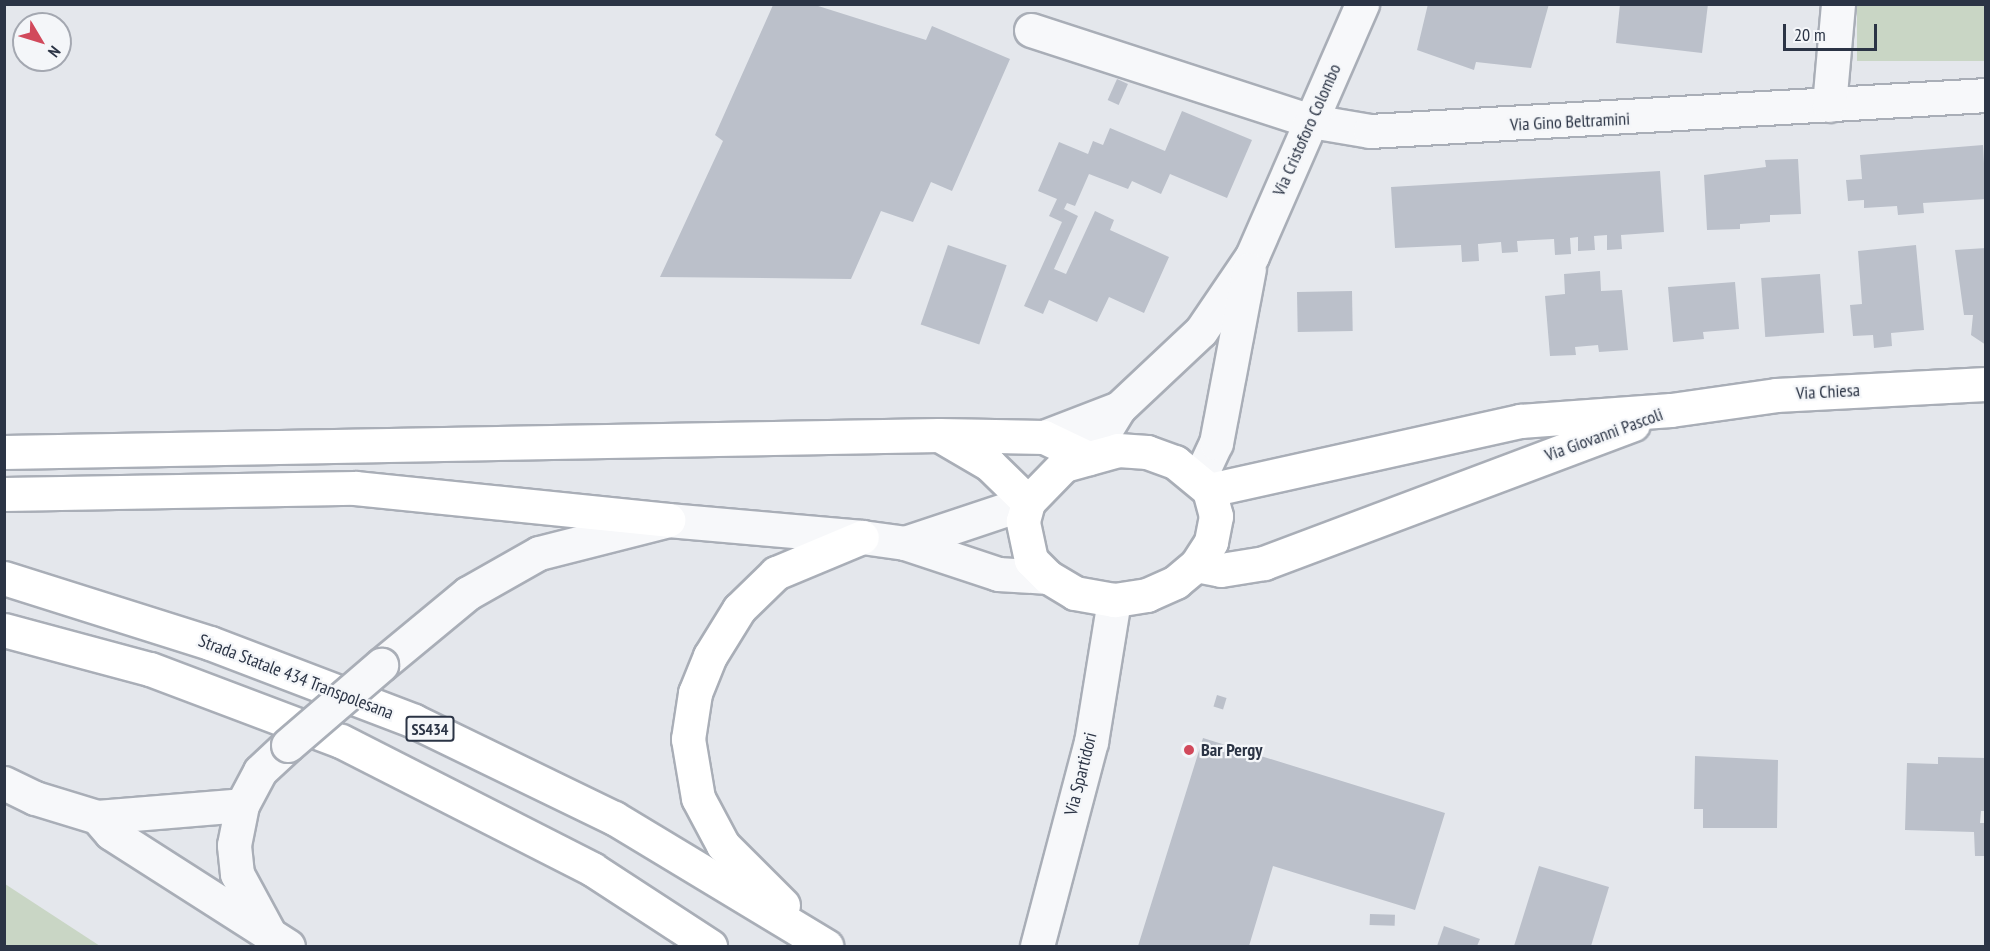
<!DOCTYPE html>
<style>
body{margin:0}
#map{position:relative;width:1990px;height:951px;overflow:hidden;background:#e4e7ec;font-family:"PT Sans Narrow",sans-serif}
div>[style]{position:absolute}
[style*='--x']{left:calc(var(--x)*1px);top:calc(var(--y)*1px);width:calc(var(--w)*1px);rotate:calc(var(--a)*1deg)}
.green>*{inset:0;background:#c9d6c5;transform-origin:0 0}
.building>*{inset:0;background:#bbc0ca;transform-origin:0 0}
.roads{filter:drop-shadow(2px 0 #a9aeb7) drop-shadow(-2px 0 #a9aeb7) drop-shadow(0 2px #a9aeb7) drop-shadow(0 -2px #a9aeb7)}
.minor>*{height:33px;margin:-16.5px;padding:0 16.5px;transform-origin:16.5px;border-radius:16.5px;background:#f7f8fa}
.major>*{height:33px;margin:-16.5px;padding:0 16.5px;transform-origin:16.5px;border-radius:16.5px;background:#fff}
.highway>*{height:33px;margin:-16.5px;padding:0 16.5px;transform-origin:16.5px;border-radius:16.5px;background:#fff}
.bridges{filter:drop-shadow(2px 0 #a9aeb7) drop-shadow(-2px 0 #a9aeb7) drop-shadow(0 2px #a9aeb7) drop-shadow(0 -2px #a9aeb7)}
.minor-bridge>*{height:33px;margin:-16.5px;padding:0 16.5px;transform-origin:16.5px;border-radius:16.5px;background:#f7f8fa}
.dots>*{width:16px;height:16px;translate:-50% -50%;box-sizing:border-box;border:3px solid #f4f6f9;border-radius:50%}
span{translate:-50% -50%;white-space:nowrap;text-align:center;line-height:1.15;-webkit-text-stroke:4.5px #f4f6f9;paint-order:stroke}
.shield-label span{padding:2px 4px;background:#f4f6f9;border:2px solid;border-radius:4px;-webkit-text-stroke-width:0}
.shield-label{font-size:16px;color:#2b3445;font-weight:700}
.street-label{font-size:18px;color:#2b3445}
.poi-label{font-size:18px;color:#2b3445;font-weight:700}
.left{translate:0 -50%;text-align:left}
.frame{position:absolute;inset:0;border:6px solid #2b3445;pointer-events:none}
.north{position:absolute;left:12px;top:12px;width:60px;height:60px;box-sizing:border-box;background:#f4f6f9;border:2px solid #a4a8b1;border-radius:50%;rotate:128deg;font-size:16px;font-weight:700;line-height:24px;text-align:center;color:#2b3445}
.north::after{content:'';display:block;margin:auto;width:21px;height:27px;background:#d1495b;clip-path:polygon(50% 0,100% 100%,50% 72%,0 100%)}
.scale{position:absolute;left:1783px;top:24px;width:94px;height:27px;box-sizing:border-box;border:3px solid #2b3445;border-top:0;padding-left:8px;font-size:18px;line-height:21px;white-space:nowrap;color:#2b3445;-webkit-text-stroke:4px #f4f6f9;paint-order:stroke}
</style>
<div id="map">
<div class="green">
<i style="left:1857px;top:5px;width:128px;height:56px"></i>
<i style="clip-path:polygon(4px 884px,5px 884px,100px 946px,5px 946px)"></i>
</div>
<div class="building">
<i style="clip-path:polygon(1428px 4px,1549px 4px,1531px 68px,1476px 62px,1474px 70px,1417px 50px)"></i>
<i style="clip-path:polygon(1620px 4px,1708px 4px,1702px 53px,1616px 43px)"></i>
<i style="clip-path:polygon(773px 5px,815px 5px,926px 40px,932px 26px,1010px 59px,952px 191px,931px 182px,913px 222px,881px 211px,851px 279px,660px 277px,723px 141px,715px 135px)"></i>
<i style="left:1117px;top:79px;width:12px;height:23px;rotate:24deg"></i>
<i style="clip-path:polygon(1182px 111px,1252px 140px,1227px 198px,1170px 174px,1161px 194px,1132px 181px,1128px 189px,1089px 174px,1075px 206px,1067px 203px,1064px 209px,1078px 216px,1054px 269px,1066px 274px,1095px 211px,1114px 220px,1110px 230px,1169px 257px,1144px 313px,1109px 297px,1097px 322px,1049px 300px,1043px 314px,1024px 306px,1062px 222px,1049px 216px,1057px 199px,1038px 191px,1059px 142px,1088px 154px,1093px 141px,1103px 145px,1110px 128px,1165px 151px)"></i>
<i style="clip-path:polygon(1983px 145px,1986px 199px,1923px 203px,1924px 213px,1898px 215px,1897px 206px,1864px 208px,1864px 200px,1848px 201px,1846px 180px,1862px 179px,1860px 155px)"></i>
<i style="clip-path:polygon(1798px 159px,1801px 214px,1770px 215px,1770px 222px,1740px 224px,1740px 229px,1707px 230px,1704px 175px,1766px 167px,1765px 160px)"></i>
<i style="clip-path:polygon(1660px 171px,1664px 232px,1621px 235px,1622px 249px,1607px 250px,1607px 235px,1594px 236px,1595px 250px,1578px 251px,1578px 237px,1570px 238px,1571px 254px,1555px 255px,1554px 239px,1517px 241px,1518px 252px,1502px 253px,1501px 242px,1478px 244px,1479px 261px,1462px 262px,1461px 245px,1395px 248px,1391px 187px)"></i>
<i style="left:948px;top:245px;width:62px;height:84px;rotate:19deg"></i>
<i style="clip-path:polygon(1916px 245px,1924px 330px,1891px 333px,1892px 346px,1874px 348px,1873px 335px,1853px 336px,1850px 305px,1862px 304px,1858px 251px)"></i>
<i style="clip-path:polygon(1986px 248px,1986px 345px,1971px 335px,1973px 315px,1964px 315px,1955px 250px)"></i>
<i style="clip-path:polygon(1600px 271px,1601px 291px,1622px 290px,1628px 350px,1599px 352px,1598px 345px,1575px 347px,1576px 355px,1550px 356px,1545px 296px,1565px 294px,1564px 274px)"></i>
<i style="left:1820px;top:274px;width:59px;height:59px;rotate:86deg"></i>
<i style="clip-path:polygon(1735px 282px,1739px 329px,1703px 332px,1704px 339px,1673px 342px,1668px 287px)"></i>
<i style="left:1352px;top:291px;width:40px;height:55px;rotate:89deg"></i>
<i style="left:1217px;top:695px;width:10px;height:12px;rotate:17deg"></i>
<i style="clip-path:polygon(1203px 738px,1445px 813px,1415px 910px,1273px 866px,1249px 946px,1138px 946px)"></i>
<i style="clip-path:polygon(1695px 756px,1778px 760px,1777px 828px,1703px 828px,1703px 809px,1694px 809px)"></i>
<i style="clip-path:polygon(1938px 757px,1986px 758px,1986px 811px,1981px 811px,1980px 823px,1986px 823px,1986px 856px,1975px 856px,1974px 832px,1905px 830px,1907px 763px,1938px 764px)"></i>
<i style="clip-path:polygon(1539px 866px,1609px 887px,1591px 946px,1514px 946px)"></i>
<i style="left:1370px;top:914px;width:25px;height:11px;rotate:2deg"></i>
<i style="clip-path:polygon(1444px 926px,1480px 939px,1477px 946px,1437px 946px)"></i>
</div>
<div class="roads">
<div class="minor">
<i style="--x:1031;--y:30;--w:294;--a:18"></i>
<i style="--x:1311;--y:121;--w:60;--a:9.6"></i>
<i style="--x:1370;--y:131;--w:617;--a:-3.34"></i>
<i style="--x:1829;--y:105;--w:101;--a:-84.9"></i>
<i style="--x:1044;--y:437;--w:80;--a:-21.1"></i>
<i style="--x:1089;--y:457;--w:57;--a:-58.5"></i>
<i style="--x:1119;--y:408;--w:112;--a:-43.2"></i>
<i style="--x:1201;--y:331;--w:91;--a:-55.8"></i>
<i style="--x:1252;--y:256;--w:275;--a:-66.4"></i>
<i style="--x:1199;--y:479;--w:40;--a:-65"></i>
<i style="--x:1216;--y:443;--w:177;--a:-79.3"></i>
<i style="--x:905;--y:543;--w:130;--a:-18.4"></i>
<i style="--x:381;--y:665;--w:113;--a:-39.6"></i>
<i style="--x:468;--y:593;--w:81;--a:-29.4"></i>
<i style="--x:539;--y:553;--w:133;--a:-14.3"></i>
<i style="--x:668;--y:520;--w:195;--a:5"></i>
<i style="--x:862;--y:537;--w:43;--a:7.9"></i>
<i style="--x:905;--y:543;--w:98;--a:18.4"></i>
<i style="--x:998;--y:574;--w:50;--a:3.4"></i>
<i style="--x:4;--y:783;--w:34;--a:26"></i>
<i style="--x:35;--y:798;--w:65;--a:17"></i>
<i style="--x:97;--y:817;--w:145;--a:-4.7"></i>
<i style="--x:97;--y:817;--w:21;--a:49"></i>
<i style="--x:111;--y:833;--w:210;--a:32.6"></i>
<i style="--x:268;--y:931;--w:65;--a:-118.5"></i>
<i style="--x:237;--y:874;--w:29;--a:-96"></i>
<i style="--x:234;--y:845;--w:41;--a:-78.7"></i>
<i style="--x:242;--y:805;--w:38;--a:-62"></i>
<i style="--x:260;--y:771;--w:38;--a:-43"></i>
<i style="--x:1037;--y:946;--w:211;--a:-75.2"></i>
<i style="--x:1091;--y:742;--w:144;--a:-80.8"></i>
</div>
<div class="major">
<i style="--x:941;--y:436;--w:56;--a:30.3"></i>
<i style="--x:989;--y:464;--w:54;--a:44.3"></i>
<i style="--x:1118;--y:450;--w:29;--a:4"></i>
<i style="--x:1147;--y:452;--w:30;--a:20"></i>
<i style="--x:1175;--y:462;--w:44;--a:39.5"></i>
<i style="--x:1209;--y:490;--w:27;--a:75"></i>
<i style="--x:1216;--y:516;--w:26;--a:101"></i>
<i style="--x:1211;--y:542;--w:27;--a:123"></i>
<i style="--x:1196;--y:565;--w:26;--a:140"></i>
<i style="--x:1176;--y:582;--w:32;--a:156"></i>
<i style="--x:1147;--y:595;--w:33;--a:171"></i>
<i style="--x:1114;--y:600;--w:40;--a:-170"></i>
<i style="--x:1075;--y:593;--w:31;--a:-149"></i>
<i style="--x:1048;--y:577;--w:24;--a:-135"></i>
<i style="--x:1031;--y:560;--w:40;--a:-102"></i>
<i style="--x:1023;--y:521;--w:20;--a:-75"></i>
<i style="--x:1028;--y:502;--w:52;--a:-45.8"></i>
<i style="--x:1064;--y:465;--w:56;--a:-15.5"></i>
<i style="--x:4;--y:452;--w:935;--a:-1.04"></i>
<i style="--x:939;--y:435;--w:105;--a:1.1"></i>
<i style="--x:1044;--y:437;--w:49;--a:25.5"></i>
<i style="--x:1209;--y:490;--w:319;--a:-12.5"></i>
<i style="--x:1520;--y:421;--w:151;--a:-4.2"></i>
<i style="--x:1671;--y:410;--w:106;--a:-8.1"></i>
<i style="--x:1776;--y:395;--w:210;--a:-3"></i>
<i style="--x:1196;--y:565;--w:25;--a:11"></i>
<i style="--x:1221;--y:570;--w:44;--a:-9.2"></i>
<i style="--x:1264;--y:563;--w:394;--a:-20.6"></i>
</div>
<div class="highway">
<i style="--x:4;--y:494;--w:351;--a:-1"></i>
<i style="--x:355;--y:488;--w:315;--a:5.8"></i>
<i style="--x:4;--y:578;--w:216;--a:17.5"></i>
<i style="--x:210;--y:643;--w:218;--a:20.9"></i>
<i style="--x:414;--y:721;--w:222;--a:25.9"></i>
<i style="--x:614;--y:818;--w:248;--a:31.1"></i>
<i style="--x:4;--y:630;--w:151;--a:15"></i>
<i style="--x:150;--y:669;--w:204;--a:20.7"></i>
<i style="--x:341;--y:741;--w:282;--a:27"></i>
<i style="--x:592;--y:869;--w:141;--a:33.1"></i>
<i style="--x:783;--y:905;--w:85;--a:-135"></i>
<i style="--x:723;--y:845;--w:53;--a:-118"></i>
<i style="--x:698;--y:798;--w:60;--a:-99.6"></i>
<i style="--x:688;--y:739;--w:47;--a:-81.3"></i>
<i style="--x:695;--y:693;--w:40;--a:-68"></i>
<i style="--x:710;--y:656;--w:55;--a:-58.3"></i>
<i style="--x:739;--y:609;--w:52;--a:-44.2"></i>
<i style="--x:776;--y:573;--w:93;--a:-22.7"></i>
</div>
</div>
<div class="bridges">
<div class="minor-bridge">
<i style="--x:288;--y:745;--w:123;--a:-40.7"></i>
</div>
</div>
<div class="dots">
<i style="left:1189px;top:750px;background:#d1495b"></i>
</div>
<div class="shield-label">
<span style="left:430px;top:729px">SS434</span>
</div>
<div class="street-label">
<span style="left:1570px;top:122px;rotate:-3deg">Via Gino Beltramini</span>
<span style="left:1307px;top:130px;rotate:-66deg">Via Cristoforo Colombo</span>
<span style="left:1828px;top:392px;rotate:-3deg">Via Chiesa</span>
<span style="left:1604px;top:435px;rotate:-20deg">Via Giovanni Pascoli</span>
<span style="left:296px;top:677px;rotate:21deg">Strada Statale 434 Transpolesana</span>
<span style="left:1081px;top:774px;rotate:-76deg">Via Spartidori</span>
</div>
<div class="poi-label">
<span class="left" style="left:1201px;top:750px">Bar Pergy</span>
</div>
<div class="frame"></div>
<div class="north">N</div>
<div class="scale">20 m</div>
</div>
